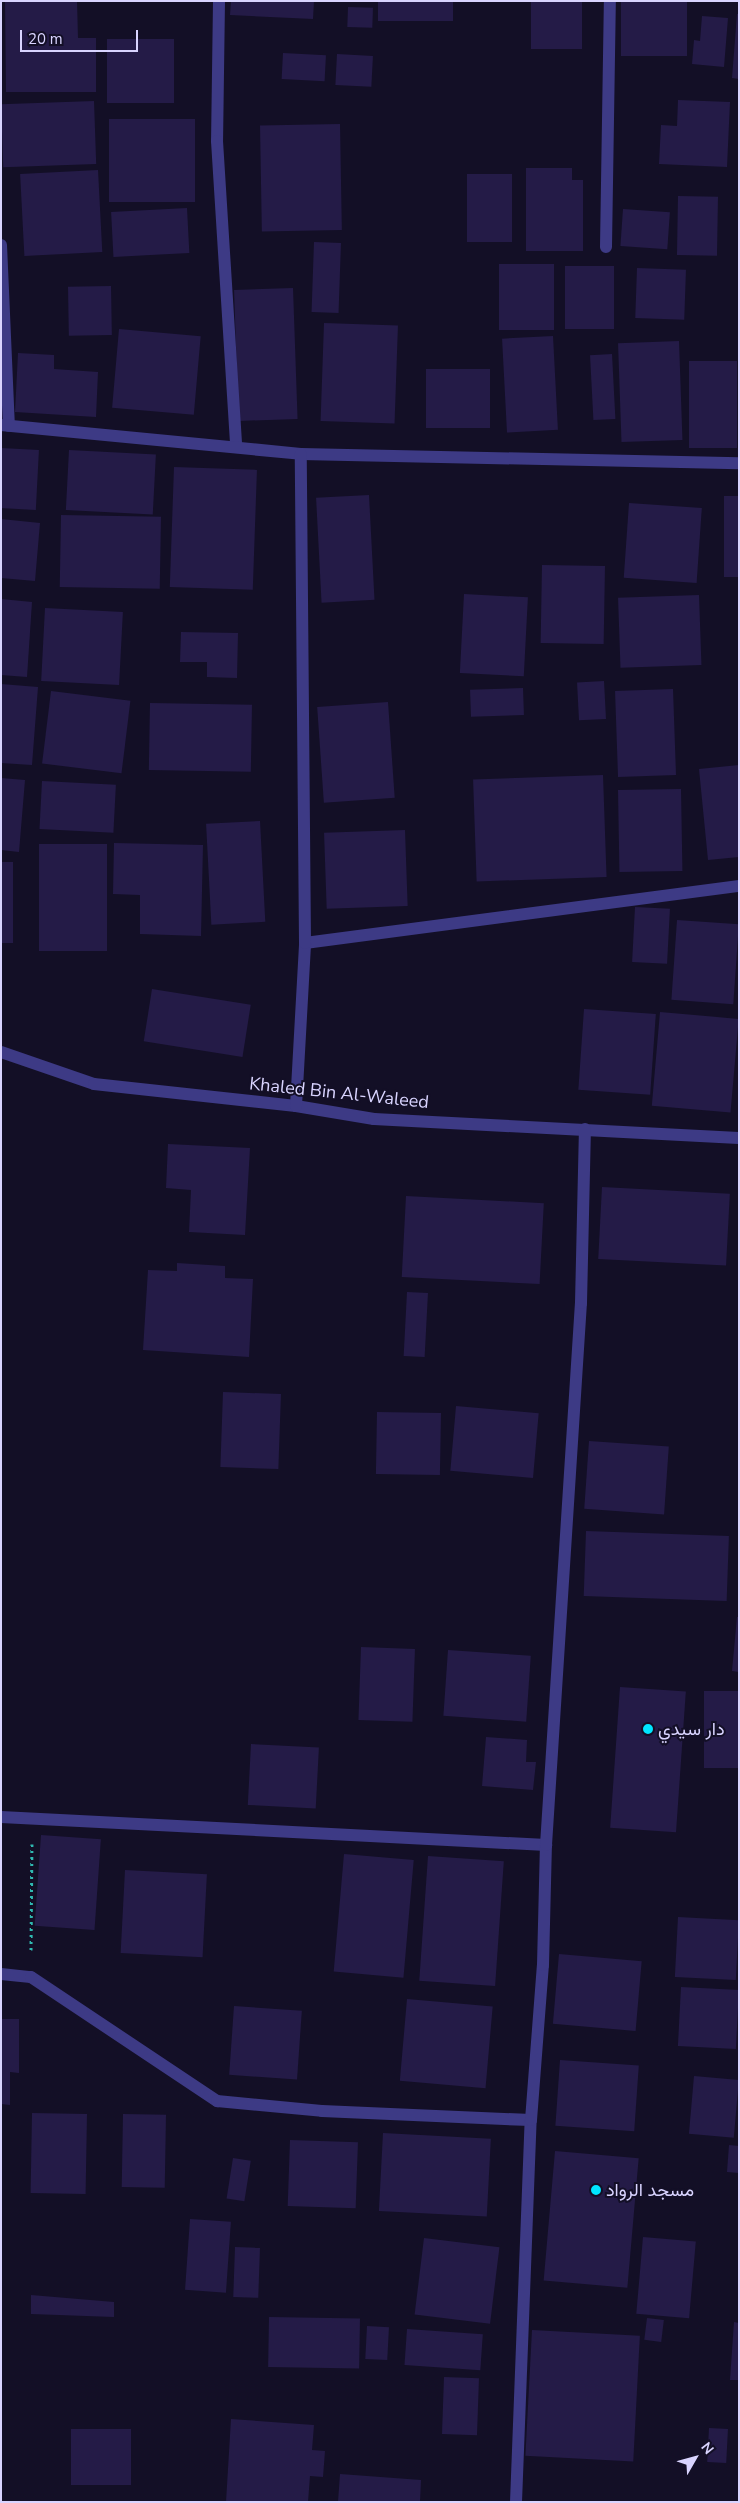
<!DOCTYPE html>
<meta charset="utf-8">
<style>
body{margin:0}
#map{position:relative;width:740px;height:2503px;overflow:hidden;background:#130f26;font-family:"Nunito Sans",Vazirmatn,sans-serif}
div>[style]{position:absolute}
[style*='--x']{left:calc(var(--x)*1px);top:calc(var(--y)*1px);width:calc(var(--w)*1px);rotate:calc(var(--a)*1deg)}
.building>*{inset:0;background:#241b47;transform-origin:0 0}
.path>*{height:3px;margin-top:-1.5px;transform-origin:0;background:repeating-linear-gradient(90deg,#2fb8b0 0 2.5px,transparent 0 6.5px)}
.minor>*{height:12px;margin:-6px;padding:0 6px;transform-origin:6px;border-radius:6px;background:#3d3a85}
.dots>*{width:14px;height:14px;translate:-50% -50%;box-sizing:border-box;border:2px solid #130f26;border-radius:50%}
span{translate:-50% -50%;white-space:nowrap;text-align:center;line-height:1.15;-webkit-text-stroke:4px #130f26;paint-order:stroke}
.street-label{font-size:18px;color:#d9d4ff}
.poi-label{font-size:18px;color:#d9d4ff}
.left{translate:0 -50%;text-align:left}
.frame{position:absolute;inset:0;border:2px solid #d9d4ff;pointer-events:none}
.north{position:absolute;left:670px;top:2433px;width:50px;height:50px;-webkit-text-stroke:4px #130f26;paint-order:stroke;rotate:52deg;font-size:14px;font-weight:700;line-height:20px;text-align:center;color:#d9d4ff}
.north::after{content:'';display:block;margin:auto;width:18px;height:22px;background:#d9d4ff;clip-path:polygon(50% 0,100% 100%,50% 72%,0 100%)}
.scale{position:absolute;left:20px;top:30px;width:118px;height:22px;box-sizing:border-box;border:2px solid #d9d4ff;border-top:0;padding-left:6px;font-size:15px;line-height:18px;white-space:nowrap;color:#d9d4ff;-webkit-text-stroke:4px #130f26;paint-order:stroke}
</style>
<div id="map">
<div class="building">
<i style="clip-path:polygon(5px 1px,77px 1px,78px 38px,96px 38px,96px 92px,6px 92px)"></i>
<i style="clip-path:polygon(231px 1px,314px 1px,313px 19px,230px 15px)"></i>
<i style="left:378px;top:1px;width:75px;height:20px"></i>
<i style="left:531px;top:1px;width:51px;height:48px"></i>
<i style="left:621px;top:1px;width:66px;height:55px"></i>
<i style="left:348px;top:7px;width:25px;height:20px;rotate:2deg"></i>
<i style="clip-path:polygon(737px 14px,739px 14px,739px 79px,732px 78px)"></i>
<i style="clip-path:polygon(702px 16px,728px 18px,724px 67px,692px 64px,694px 40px,700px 41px)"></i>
<i style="left:107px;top:39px;width:67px;height:64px"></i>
<i style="left:283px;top:53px;width:43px;height:26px;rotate:3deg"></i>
<i style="left:337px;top:54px;width:36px;height:31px;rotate:3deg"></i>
<i style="clip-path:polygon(678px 100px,730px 102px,727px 167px,659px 164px,661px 125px,677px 126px)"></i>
<i style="left:94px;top:101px;width:63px;height:93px;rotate:88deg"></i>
<i style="left:109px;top:119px;width:86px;height:83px"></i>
<i style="left:340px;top:124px;width:106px;height:80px;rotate:89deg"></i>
<i style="clip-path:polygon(526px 168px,572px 168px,572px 180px,583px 180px,583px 251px,526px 251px)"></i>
<i style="left:98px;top:170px;width:82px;height:78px;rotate:87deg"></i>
<i style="left:467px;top:174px;width:45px;height:68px"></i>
<i style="left:678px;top:196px;width:40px;height:59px;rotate:1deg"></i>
<i style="left:187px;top:208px;width:45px;height:76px;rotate:87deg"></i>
<i style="left:623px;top:209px;width:47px;height:37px;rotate:4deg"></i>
<i style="left:314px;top:242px;width:27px;height:70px;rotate:2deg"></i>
<i style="left:499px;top:264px;width:55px;height:66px"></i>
<i style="left:565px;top:266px;width:49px;height:63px"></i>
<i style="left:637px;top:268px;width:49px;height:50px;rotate:2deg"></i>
<i style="left:111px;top:286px;width:49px;height:43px;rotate:89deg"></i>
<i style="left:293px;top:288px;width:131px;height:59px;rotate:88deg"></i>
<i style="left:324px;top:323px;width:74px;height:98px;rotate:2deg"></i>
<i style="left:119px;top:329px;width:82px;height:79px;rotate:5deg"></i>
<i style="left:553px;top:336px;width:94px;height:51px;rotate:87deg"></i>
<i style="left:679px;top:341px;width:99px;height:61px;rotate:88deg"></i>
<i style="clip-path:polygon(18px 353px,54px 355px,54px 369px,98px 372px,96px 417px,15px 412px)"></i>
<i style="left:612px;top:354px;width:65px;height:22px;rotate:87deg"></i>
<i style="left:689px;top:361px;width:48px;height:87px"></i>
<i style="left:426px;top:369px;width:64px;height:59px"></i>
<i style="left:1px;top:448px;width:38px;height:60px;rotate:3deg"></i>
<i style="left:69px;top:450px;width:87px;height:60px;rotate:3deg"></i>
<i style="left:174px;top:467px;width:83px;height:120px;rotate:2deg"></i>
<i style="left:369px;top:495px;width:105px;height:53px;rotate:87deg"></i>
<i style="left:724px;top:496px;width:15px;height:81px"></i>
<i style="left:629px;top:503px;width:73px;height:75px;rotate:4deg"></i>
<i style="left:61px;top:515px;width:100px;height:72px;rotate:1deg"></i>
<i style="clip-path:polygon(1px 519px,40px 523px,35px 581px,1px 578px)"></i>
<i style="left:542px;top:565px;width:63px;height:78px;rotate:1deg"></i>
<i style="left:464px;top:594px;width:64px;height:79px;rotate:3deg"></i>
<i style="left:699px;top:595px;width:70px;height:81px;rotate:88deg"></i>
<i style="clip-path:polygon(1px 599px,32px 602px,27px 677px,1px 675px)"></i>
<i style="left:45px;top:608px;width:78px;height:73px;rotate:3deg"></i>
<i style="clip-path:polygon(181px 632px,238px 633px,237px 678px,207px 677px,207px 662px,180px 662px)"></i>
<i style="left:604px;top:681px;width:38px;height:27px;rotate:87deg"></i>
<i style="clip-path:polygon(1px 684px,38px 687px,32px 765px,1px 763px)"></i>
<i style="left:523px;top:688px;width:27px;height:53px;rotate:88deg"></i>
<i style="left:673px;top:689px;width:86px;height:58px;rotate:88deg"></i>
<i style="left:51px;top:691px;width:80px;height:73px;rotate:7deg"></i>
<i style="left:388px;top:702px;width:96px;height:71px;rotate:86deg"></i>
<i style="left:150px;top:703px;width:102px;height:67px;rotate:1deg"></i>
<i style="clip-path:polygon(739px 765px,739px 857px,708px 860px,699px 769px)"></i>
<i style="left:603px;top:775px;width:102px;height:130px;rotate:88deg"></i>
<i style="clip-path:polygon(1px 778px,25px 780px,19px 852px,1px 850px)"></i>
<i style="left:42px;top:781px;width:74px;height:48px;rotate:3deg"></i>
<i style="left:681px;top:789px;width:82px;height:63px;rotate:89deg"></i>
<i style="left:260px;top:821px;width:101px;height:54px;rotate:87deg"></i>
<i style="left:405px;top:830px;width:76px;height:81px;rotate:88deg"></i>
<i style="clip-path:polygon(114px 843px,203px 845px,201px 936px,140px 934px,140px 895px,113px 894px)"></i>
<i style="left:39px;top:844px;width:68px;height:107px"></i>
<i style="left:1px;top:862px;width:12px;height:81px"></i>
<i style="left:635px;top:907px;width:35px;height:55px;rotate:3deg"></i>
<i style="left:677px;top:920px;width:62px;height:80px;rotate:4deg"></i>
<i style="left:152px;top:989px;width:100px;height:53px;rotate:9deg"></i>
<i style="left:584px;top:1009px;width:72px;height:81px;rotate:4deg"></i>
<i style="left:660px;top:1012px;width:79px;height:94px;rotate:5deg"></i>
<i style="clip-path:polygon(168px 1144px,250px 1148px,245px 1235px,189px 1232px,191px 1190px,166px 1188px)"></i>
<i style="left:602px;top:1187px;width:128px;height:72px;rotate:3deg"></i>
<i style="left:406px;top:1196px;width:138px;height:81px;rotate:3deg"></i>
<i style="clip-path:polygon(177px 1263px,225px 1266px,225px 1278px,253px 1279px,249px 1357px,143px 1350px,148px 1270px,177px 1271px)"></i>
<i style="left:407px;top:1292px;width:21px;height:64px;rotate:3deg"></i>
<i style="left:223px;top:1392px;width:58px;height:75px;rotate:2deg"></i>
<i style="left:456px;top:1406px;width:83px;height:65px;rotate:5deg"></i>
<i style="left:377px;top:1412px;width:64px;height:62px;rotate:1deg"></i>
<i style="left:589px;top:1441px;width:80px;height:68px;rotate:4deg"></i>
<i style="left:586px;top:1531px;width:143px;height:65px;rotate:2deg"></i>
<i style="clip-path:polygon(737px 1617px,739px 1617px,739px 1672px,732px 1671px)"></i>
<i style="left:361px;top:1647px;width:54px;height:73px;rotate:2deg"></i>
<i style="left:448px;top:1650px;width:83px;height:66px;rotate:4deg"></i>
<i style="left:620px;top:1687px;width:66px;height:141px;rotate:4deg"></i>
<i style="left:704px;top:1691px;width:35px;height:77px"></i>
<i style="clip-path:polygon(486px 1737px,527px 1740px,526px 1762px,536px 1762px,533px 1790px,482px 1786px)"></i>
<i style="left:251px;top:1744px;width:68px;height:61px;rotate:3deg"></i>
<i style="left:41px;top:1835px;width:60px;height:91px;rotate:4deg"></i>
<i style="left:344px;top:1854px;width:70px;height:118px;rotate:5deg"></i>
<i style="left:428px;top:1856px;width:76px;height:125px;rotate:4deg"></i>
<i style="left:125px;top:1870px;width:82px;height:83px;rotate:3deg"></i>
<i style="left:678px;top:1917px;width:61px;height:60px;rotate:3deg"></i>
<i style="left:559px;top:1954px;width:83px;height:70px;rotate:5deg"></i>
<i style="left:681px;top:1987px;width:58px;height:59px;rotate:3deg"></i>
<i style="left:407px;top:1999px;width:86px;height:82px;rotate:5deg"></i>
<i style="left:234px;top:2006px;width:68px;height:69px;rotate:4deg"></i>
<i style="clip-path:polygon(1px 2019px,19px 2019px,19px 2073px,10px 2072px,10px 2105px,1px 2104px)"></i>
<i style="left:560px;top:2060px;width:79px;height:66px;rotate:4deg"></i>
<i style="left:694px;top:2076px;width:45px;height:58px;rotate:5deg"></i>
<i style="left:32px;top:2113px;width:55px;height:80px;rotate:1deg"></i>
<i style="left:123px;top:2114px;width:43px;height:73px;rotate:1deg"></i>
<i style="left:383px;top:2133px;width:108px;height:78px;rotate:3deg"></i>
<i style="left:290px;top:2140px;width:68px;height:66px;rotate:2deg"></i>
<i style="clip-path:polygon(729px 2145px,739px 2146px,739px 2173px,727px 2172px)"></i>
<i style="left:555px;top:2151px;width:84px;height:130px;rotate:5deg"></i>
<i style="left:233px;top:2158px;width:18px;height:41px;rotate:9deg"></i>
<i style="left:190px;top:2219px;width:41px;height:71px;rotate:4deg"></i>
<i style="left:643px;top:2237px;width:53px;height:77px;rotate:5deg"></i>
<i style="left:424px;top:2238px;width:76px;height:77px;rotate:7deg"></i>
<i style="left:235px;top:2247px;width:25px;height:50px;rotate:2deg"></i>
<i style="clip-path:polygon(31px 2295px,114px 2302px,114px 2317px,31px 2314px)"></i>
<i style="left:269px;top:2317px;width:91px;height:50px;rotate:1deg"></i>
<i style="left:647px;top:2318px;width:17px;height:22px;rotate:7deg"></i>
<i style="clip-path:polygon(734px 2322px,739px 2323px,739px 2380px,730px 2380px)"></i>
<i style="left:367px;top:2326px;width:22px;height:33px;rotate:3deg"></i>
<i style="left:407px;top:2329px;width:76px;height:36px;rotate:4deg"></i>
<i style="left:532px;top:2330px;width:108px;height:126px;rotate:3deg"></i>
<i style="left:444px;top:2377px;width:35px;height:57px;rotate:2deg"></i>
<i style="clip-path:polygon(231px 2419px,314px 2425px,312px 2450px,325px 2451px,323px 2477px,310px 2476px,308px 2502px,226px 2502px)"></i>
<i style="left:709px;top:2428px;width:19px;height:34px;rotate:3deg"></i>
<i style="left:71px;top:2429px;width:60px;height:56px"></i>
<i style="clip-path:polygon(340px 2474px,421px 2480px,420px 2502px,338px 2502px)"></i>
</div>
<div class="path">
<i style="--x:31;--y:1950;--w:106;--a:-89.5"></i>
</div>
<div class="minor">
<i style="--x:219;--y:1;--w:140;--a:90.8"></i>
<i style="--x:217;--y:141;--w:306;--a:86.4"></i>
<i style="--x:1;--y:245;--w:181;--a:87.5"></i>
<i style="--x:606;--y:247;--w:246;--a:-89.1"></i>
<i style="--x:1;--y:425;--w:301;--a:5.5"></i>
<i style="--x:301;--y:454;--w:438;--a:1.2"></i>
<i style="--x:305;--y:943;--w:438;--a:-7.5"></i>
<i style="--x:1;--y:1052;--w:98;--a:19"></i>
<i style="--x:94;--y:1084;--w:203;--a:6.2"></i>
<i style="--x:296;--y:1106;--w:79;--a:9.5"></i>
<i style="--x:374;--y:1119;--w:365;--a:3"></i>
<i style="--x:296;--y:1106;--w:163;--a:-86.8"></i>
<i style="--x:305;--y:943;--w:489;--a:-90.5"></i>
<i style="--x:1;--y:1817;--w:546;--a:2.94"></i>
<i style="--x:1;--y:1974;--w:30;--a:6"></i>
<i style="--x:31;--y:1977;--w:224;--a:33.7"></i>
<i style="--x:217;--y:2101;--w:105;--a:5.4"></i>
<i style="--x:322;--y:2111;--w:209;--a:2.5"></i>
<i style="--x:516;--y:2502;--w:382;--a:-87.8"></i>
<i style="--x:531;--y:2120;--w:155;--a:-85.6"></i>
<i style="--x:543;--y:1965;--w:120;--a:-88.6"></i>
<i style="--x:546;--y:1845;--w:543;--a:-86.31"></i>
<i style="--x:581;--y:1303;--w:174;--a:-88.7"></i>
</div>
<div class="dots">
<i style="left:648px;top:1729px;background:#00e5ff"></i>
<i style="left:596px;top:2190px;background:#00e5ff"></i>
</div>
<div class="street-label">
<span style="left:339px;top:1093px;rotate:6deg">Khaled Bin Al-Waleed</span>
</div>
<div class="poi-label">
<span class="left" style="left:658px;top:1729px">دار سيدي</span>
<span class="left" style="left:606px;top:2190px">مسجد الرواد</span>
</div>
<div class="frame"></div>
<div class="north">N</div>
<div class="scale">20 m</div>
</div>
